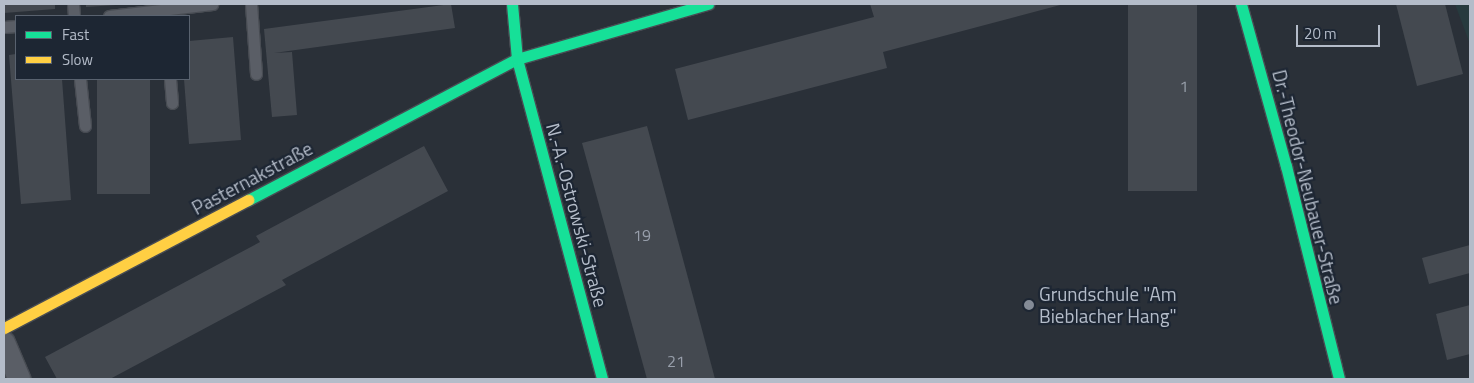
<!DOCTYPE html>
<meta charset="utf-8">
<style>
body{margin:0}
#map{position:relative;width:1474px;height:383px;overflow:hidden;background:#2a3038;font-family:"Titillium Web",sans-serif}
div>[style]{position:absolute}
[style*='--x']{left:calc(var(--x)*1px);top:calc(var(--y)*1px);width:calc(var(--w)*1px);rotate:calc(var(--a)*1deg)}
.green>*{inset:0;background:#273a3e}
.building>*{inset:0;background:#444950;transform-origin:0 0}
.roads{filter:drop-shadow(1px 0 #484c53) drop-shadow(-1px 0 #484c53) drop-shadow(0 1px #484c53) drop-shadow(0 -1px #484c53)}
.lane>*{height:11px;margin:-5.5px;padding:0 5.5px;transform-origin:5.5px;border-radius:5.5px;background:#5a5e66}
.street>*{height:22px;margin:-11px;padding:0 11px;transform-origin:11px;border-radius:11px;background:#5a5e66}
.fast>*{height:11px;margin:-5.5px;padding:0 5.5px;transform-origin:5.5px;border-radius:5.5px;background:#16e098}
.slow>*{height:11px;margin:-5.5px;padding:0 5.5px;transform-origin:5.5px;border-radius:5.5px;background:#ffcf43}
.dots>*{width:14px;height:14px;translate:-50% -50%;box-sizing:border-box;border:2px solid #1d2633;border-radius:50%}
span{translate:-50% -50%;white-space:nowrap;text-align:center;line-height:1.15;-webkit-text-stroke:4.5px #1d2633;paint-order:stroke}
.number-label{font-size:16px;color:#989fab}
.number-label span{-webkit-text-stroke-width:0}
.street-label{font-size:19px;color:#b4bcc9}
.poi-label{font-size:19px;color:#b4bcc9}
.left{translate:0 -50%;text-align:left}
.frame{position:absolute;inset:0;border:5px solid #b4bcc9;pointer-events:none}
.legend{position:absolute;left:15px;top:15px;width:175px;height:65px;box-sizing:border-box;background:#1d2633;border:1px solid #59626f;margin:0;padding:6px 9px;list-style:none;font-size:15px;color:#b4bcc9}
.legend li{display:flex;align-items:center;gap:10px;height:25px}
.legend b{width:25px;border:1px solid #59626f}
.scale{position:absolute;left:1296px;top:25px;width:84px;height:22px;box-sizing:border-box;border:2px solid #b4bcc9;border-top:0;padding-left:6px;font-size:15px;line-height:18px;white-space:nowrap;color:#b4bcc9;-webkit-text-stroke:4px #1d2633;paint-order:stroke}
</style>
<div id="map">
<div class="green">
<i style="clip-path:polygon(1455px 4px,1470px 4px,1470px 44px)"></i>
</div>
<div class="building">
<i style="clip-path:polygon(4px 4px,55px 4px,55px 9px,4px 13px)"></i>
<i style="clip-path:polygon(86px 4px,116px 4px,116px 5px,86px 7px)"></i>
<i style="clip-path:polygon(451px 4px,455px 28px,274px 53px,292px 52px,297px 115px,272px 117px,264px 29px)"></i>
<i style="clip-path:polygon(870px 4px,1064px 4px,883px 52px,887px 68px,688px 120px,675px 69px,874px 17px)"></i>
<i style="left:1128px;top:4px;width:69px;height:187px"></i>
<i style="clip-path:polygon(1396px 4px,1445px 4px,1463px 74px,1417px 86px)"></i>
<i style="clip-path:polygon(233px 37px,241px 140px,189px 144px,184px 79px,189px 79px,189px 41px)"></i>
<i style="clip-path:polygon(16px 54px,16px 79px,62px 79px,71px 200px,21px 204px,9px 55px)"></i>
<i style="left:97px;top:79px;width:53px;height:115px"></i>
<i style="clip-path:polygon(647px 126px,701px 326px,715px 379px,647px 379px,582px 143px)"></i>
<i style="clip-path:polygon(424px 146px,448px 191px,282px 280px,286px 285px,110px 379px,57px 379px,45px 357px,260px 242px,256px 236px)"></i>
<i style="clip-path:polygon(1470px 245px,1470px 273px,1429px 284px,1422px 258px)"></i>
<i style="clip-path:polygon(1470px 305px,1470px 354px,1447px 360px,1436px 314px)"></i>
</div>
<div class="roads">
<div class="lane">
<i style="--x:73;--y:4;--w:12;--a:85"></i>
<i style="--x:251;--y:4;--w:70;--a:85.9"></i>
<i style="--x:109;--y:16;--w:104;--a:-6.6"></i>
<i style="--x:4;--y:27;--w:12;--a:-5"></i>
<i style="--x:80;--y:79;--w:47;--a:83.9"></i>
<i style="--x:170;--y:79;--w:24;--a:85"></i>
</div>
<div class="street">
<i style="--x:4;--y:343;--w:39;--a:67"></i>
</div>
<div class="fast">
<i style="--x:512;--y:4;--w:55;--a:84.8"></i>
<i style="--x:517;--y:59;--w:331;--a:75.1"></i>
<i style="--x:1241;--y:4;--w:168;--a:74.5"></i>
<i style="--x:1286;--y:166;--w:219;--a:76"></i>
<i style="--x:248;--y:200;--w:304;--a:-27.7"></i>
<i style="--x:517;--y:59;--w:199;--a:-16.1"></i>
</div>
<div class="slow">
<i style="--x:4;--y:328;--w:276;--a:-27.7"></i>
</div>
</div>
<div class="dots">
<i style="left:1029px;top:305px;background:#848b96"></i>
</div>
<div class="number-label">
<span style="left:1184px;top:86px">1</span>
<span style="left:642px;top:235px">19</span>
<span style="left:676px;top:361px">21</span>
</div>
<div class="street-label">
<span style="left:252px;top:178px;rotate:-28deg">Pasternakstraße</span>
<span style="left:1308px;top:187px;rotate:76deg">Dr.-Theodor-Neubauer-Straße</span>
<span style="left:577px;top:215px;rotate:75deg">N.-A.-Ostrowski-Straße</span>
</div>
<div class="poi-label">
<span class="left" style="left:1039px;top:305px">Grundschule "Am<br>Bieblacher Hang"</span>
</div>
<div class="frame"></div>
<ul class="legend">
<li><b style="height:6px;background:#16e098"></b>Fast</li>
<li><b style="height:6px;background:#ffcf43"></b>Slow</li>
</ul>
<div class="scale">20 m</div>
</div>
